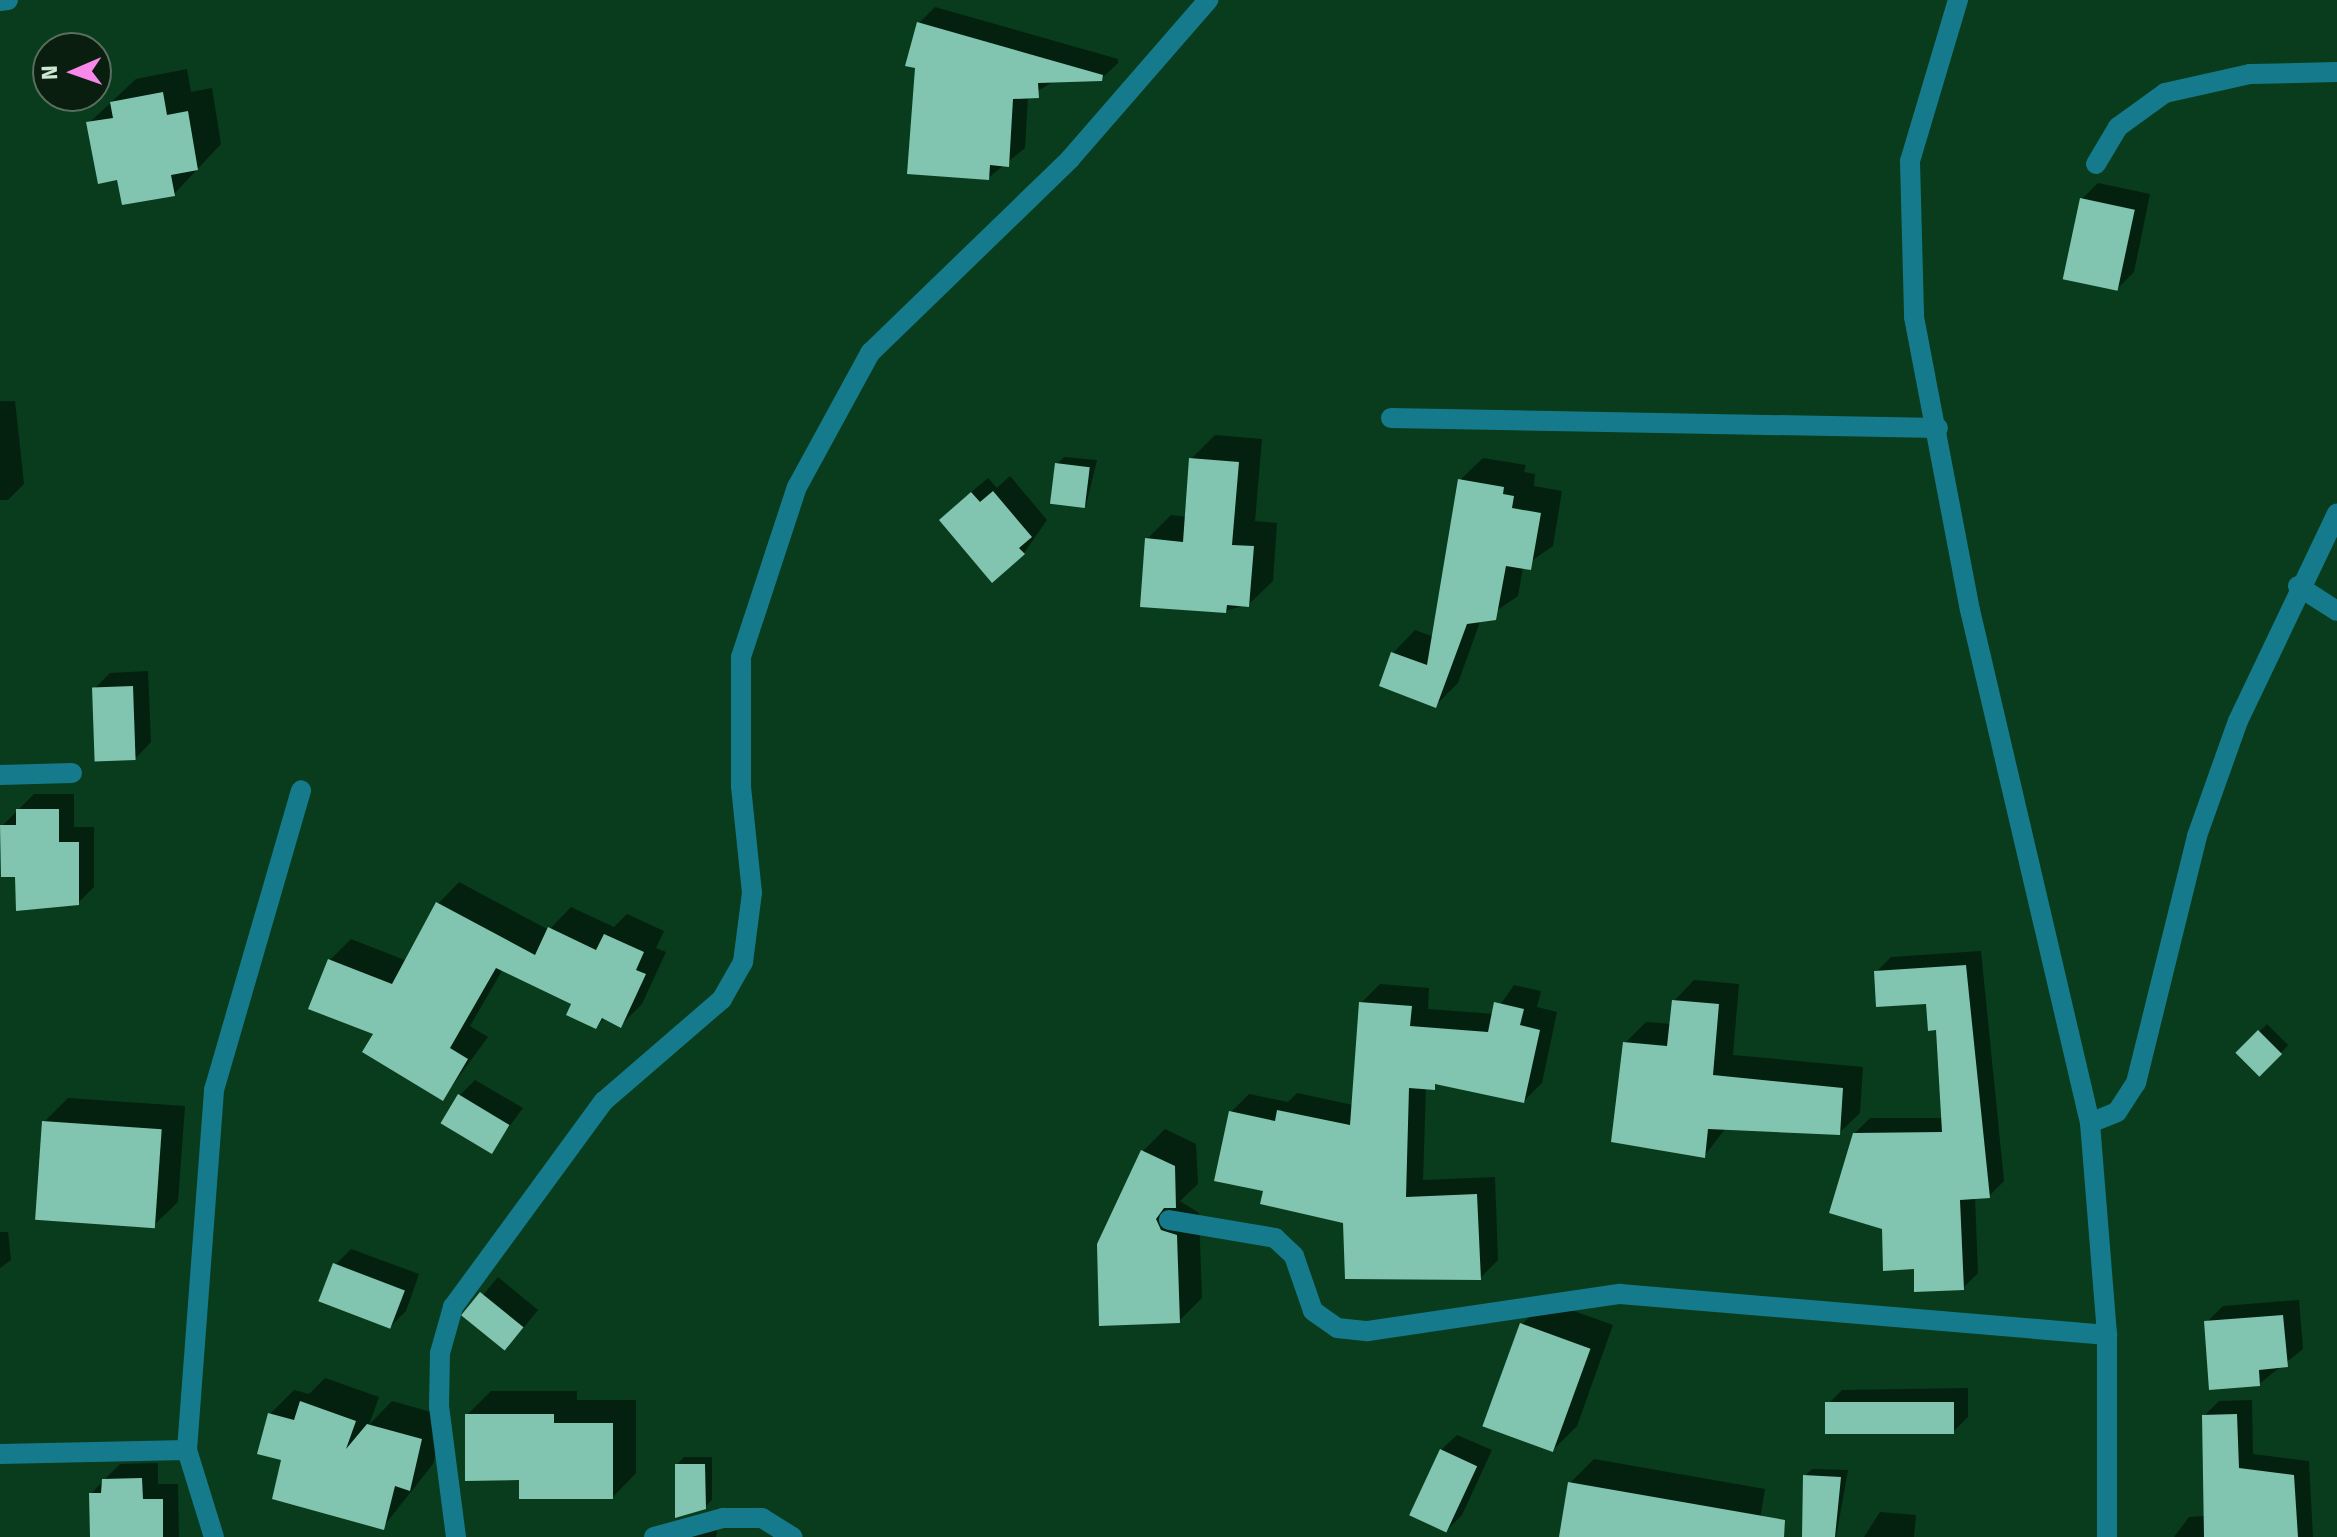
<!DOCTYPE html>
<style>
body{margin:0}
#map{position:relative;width:2337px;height:1537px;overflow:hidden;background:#083c1d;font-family:"Fira Sans",sans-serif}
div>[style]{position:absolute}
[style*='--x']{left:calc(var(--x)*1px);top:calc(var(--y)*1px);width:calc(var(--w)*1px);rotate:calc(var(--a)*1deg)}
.shadow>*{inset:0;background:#0007;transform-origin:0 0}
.building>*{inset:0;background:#81c4af;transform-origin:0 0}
.minor>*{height:20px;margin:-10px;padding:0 10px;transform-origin:10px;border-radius:10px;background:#157a8b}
span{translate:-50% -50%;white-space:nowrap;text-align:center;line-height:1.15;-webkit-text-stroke:8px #0a1e10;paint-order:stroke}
.north{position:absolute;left:32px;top:32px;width:80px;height:80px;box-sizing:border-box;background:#0a1e10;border:2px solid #586e5e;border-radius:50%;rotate:268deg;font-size:22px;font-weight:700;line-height:32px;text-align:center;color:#cee7d3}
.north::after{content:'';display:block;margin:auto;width:28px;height:36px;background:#f888ea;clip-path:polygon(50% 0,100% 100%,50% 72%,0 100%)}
</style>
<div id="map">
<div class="shadow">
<i style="clip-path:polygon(935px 7px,1118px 59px,1118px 63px,1101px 79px,1054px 81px,1028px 97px,1025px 148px,988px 178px,919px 23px)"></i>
<i style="clip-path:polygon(187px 69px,191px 92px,212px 88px,221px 144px,174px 194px,119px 178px,89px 123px,136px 79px)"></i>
<i style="clip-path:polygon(2098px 183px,2150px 194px,2134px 272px,2118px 288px,2082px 199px)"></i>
<i style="clip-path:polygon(0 401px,15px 401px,24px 484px,8px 500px,0 500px)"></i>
<i style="clip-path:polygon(1215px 435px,1262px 439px,1255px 521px,1277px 523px,1273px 581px,1249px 604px,1225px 611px,1147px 539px,1171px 515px,1187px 517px,1191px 459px)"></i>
<i style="clip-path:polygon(1064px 457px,1097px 460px,1086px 505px,1057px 464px)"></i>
<i style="clip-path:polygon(1483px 458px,1526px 465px,1524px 472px,1535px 474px,1534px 486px,1562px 491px,1553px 546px,1523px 567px,1518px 596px,1480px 622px,1458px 683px,1435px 706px,1393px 653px,1415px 630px,1434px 637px,1460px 480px)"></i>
<i style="clip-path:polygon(1010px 476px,1047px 520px,1024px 553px,957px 504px,988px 478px,997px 488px)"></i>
<i style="clip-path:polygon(148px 671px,151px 742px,136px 758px,94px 689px,110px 673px)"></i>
<i style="clip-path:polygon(34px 794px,74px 794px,74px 827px,94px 827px,94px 887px,78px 903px,17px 876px,2px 826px)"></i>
<i style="clip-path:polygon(459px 882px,549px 930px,571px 907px,614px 927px,627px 914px,664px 931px,656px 948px,666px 952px,642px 1004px,621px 1025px,605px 1018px,596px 1027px,568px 1014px,571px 1001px,503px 969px,470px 1026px,488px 1037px,443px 1098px,376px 1033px,329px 961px,351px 939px,407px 961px,438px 904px)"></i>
<i style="clip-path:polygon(1981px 951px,2004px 1181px,1989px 1196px,1975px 1197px,1978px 1273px,1963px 1288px,1915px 1267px,1884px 1228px,1854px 1134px,1870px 1118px,1943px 1118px,1937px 1028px,1928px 1002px,1876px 972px,1891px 957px)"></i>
<i style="clip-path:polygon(1694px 980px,1739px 984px,1733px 1055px,1863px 1067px,1860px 1113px,1839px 1133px,1726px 1128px,1705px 1155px,1625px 1043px,1646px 1022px,1671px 1024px,1674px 1001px)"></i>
<i style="clip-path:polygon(1380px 984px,1429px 988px,1428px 1009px,1494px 1014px,1514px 985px,1541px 991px,1537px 1007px,1557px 1012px,1542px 1083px,1524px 1101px,1439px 1083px,1426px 1087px,1423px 1180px,1495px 1177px,1498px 1260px,1480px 1278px,1265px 1190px,1231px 1112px,1249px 1094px,1288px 1102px,1297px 1093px,1353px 1105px,1361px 1003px)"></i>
<i style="left:2267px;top:1024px;width:30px;height:40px;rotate:45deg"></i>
<i style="clip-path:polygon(475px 1080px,523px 1108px,492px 1150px,459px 1096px)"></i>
<i style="clip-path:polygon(68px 1098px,185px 1106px,178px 1202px,154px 1225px,44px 1122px)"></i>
<i style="clip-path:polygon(1165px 1129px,1196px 1144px,1198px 1184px,1180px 1201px,1199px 1213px,1202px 1298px,1179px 1321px,1101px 1324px,1143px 1151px)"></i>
<i style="clip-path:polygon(0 1232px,8px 1232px,11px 1260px,0 1268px)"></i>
<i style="clip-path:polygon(351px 1249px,419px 1274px,406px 1311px,390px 1327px,335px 1265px)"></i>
<i style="clip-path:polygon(498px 1277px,538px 1310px,520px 1332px,466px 1316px)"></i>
<i style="clip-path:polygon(2299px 1300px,2303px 1349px,2259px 1384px,2207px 1322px,2223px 1306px)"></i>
<i style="clip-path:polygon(1546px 1301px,1613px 1325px,1577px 1426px,1553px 1450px,1522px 1324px)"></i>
<i style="clip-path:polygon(325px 1378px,379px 1397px,369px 1425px,392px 1401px,445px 1416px,433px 1464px,383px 1527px,284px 1459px,270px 1414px,294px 1390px,309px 1394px)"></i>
<i style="clip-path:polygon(1968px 1388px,1968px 1417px,1953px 1432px,1827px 1405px,1842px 1390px)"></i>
<i style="clip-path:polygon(491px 1391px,577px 1391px,577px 1400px,636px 1400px,636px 1473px,613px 1497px,521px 1478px,467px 1415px)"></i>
<i style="clip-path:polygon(2252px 1400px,2253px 1454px,2309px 1461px,2313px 1537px,2174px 1537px,2189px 1517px,2206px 1516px,2204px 1416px,2219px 1401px)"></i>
<i style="clip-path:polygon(1457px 1435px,1492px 1450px,1462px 1515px,1446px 1531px,1441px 1450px)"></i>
<i style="clip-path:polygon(684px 1457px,712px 1457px,712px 1500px,704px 1508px,677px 1465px)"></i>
<i style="clip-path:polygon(1594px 1459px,1765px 1489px,1757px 1537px,1561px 1537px,1570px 1483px)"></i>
<i style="clip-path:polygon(158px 1463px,158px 1484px,178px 1484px,179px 1537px,92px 1537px,91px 1494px,104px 1480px,120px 1464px)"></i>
<i style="clip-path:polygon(1812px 1469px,1848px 1470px,1836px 1537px,1820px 1537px,1805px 1476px)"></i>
<i style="clip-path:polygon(1880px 1512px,1916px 1515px,1914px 1537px,1864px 1537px)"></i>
<i style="clip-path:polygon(719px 1522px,716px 1537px,686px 1537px)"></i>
</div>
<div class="building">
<i style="clip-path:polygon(917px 22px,1103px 75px,1102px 81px,1038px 83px,1039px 98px,1013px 99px,1009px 167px,990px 165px,989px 180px,907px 174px,915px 68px,905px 66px)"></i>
<i style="clip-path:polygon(163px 92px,167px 115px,188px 111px,198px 170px,171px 175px,175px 196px,122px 205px,117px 180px,98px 184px,86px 122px,113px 118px,110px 102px)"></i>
<i style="left:2080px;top:198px;width:56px;height:83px;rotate:12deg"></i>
<i style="clip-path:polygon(1189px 458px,1239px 462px,1232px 545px,1254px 546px,1249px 607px,1227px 605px,1226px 613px,1140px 607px,1145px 538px,1183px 542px)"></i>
<i style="left:1055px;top:463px;width:35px;height:41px;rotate:7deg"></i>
<i style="clip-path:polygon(1458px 479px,1504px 487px,1503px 494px,1514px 496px,1512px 508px,1541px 513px,1531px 570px,1506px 566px,1496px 620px,1467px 624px,1436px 708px,1379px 686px,1391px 652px,1427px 665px)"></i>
<i style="clip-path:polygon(993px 491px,1032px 537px,1019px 548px,1025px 554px,992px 583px,939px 520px,971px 492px,980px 502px)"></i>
<i style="left:133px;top:686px;width:74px;height:41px;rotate:88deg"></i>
<i style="clip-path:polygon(16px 809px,59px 809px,59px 842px,79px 842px,79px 905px,16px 911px,15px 877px,1px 877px,0 825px,16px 825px)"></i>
<i style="clip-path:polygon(436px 902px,535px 955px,548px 927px,596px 950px,604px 934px,644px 952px,636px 970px,646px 974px,621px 1028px,602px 1018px,596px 1029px,566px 1015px,571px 1004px,496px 968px,450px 1048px,468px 1059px,443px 1101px,362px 1052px,373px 1034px,308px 1009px,328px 959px,392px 984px)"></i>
<i style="clip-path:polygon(1966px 965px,1990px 1198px,1960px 1200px,1964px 1290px,1914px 1292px,1914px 1269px,1883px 1271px,1882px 1229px,1829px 1213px,1853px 1133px,1942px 1132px,1936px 1030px,1928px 1031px,1926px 1004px,1876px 1007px,1874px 971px)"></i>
<i style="clip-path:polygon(1672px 1000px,1719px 1004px,1713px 1075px,1843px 1088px,1840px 1135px,1708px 1129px,1705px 1158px,1611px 1142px,1623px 1042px,1667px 1046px)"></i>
<i style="clip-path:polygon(1359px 1002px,1412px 1006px,1410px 1026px,1488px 1032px,1494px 1002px,1524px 1009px,1520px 1025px,1540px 1030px,1524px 1103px,1435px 1084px,1435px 1090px,1409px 1088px,1406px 1197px,1477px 1194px,1481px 1280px,1345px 1279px,1343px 1223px,1260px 1204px,1263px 1191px,1214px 1181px,1229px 1111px,1275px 1121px,1277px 1110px,1350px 1125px)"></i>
<i style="left:2258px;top:1030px;width:34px;height:32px;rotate:45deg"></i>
<i style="left:458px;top:1094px;width:60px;height:34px;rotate:31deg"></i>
<i style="left:42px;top:1121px;width:120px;height:99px;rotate:4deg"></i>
<i style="clip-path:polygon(1141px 1150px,1175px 1166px,1176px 1208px,1164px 1208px,1156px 1219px,1161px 1230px,1177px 1235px,1180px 1323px,1099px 1326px,1097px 1244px)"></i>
<i style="left:333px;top:1263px;width:77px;height:41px;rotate:21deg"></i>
<i style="left:480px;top:1292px;width:56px;height:30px;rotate:39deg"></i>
<i style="clip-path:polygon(2283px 1315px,2288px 1367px,2259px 1370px,2260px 1386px,2209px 1390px,2204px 1321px)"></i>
<i style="left:1520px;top:1323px;width:75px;height:110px;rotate:20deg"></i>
<i style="clip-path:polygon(300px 1401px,356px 1421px,346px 1449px,367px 1424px,422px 1439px,410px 1491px,395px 1486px,384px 1530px,272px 1499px,281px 1460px,257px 1454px,268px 1413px,294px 1420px)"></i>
<i style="left:1954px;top:1402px;width:32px;height:129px;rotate:90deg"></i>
<i style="clip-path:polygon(465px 1414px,554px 1414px,554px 1423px,613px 1423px,613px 1499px,519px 1499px,519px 1480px,465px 1481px)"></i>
<i style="clip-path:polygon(2237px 1414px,2239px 1468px,2294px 1475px,2298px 1537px,2204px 1537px,2202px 1415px)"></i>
<i style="left:1440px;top:1449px;width:41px;height:73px;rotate:25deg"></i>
<i style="clip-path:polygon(675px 1464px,705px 1464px,706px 1509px,675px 1518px)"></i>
<i style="clip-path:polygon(1803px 1475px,1841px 1477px,1835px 1537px,1802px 1537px)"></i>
<i style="clip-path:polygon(142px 1478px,143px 1499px,163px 1499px,163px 1537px,90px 1537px,89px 1493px,101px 1493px,102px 1479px)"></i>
<i style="clip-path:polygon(1568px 1482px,1785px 1520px,1784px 1537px,1559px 1537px)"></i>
</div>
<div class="minor">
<i style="--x:1958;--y:0;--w:168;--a:106.6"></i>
<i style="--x:1910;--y:161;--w:156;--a:88.5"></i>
<i style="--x:1914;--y:317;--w:298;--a:79.2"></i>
<i style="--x:1970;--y:610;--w:527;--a:76.83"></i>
<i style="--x:2090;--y:1123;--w:213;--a:85.4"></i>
<i style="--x:2107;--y:1335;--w:202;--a:90"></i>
<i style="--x:0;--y:1;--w:8;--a:-7"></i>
<i style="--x:2096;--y:164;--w:43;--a:-59.3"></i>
<i style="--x:2118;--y:127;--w:58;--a:-35.9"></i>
<i style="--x:2165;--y:93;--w:87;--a:-12.6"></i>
<i style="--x:2250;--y:74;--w:87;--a:-1.3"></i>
<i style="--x:1391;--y:418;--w:547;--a:1.05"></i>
<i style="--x:2298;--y:586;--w:46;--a:32.7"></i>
<i style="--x:0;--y:775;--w:72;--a:-1.6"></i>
<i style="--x:2090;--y:1123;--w:29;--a:-22"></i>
<i style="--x:2117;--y:1112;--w:35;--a:-57"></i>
<i style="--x:2136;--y:1083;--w:254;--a:-76.1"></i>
<i style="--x:2197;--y:836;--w:122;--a:-70.4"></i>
<i style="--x:2238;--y:721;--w:230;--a:-64.5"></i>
<i style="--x:1169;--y:1220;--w:108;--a:9.6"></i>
<i style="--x:1275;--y:1238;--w:26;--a:43"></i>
<i style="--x:1294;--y:1256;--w:58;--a:70.9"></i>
<i style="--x:1313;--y:1311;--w:29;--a:35"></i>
<i style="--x:1337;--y:1328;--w:31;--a:6"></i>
<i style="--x:1368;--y:1331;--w:255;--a:-8.4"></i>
<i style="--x:1620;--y:1294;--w:489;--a:4.8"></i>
<i style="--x:187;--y:1450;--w:361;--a:-85.7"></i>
<i style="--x:214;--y:1090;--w:312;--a:-73.8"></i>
<i style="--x:0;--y:1454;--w:187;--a:-1.2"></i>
<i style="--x:187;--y:1450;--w:91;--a:72.8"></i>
<i style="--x:456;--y:1537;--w:132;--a:-97.4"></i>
<i style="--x:439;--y:1406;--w:53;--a:-88.9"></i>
<i style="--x:440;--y:1353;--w:48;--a:-74.2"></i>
<i style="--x:453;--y:1307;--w:255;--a:-53.8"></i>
<i style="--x:604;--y:1101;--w:156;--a:-40.8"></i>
<i style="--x:722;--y:999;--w:43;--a:-60.4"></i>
<i style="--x:743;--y:962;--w:70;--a:-82.6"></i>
<i style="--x:752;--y:893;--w:108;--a:-95.9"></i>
<i style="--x:741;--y:786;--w:129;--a:-90"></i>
<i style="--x:741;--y:657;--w:179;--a:-71.8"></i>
<i style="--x:797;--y:487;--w:153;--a:-61.4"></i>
<i style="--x:870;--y:353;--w:279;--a:-44.1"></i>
<i style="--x:1070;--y:159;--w:211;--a:-49"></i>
<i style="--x:654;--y:1537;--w:72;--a:-15.4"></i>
<i style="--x:723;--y:1518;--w:39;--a:0"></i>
<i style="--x:762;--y:1518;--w:36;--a:32"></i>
</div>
<div class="north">N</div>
</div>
